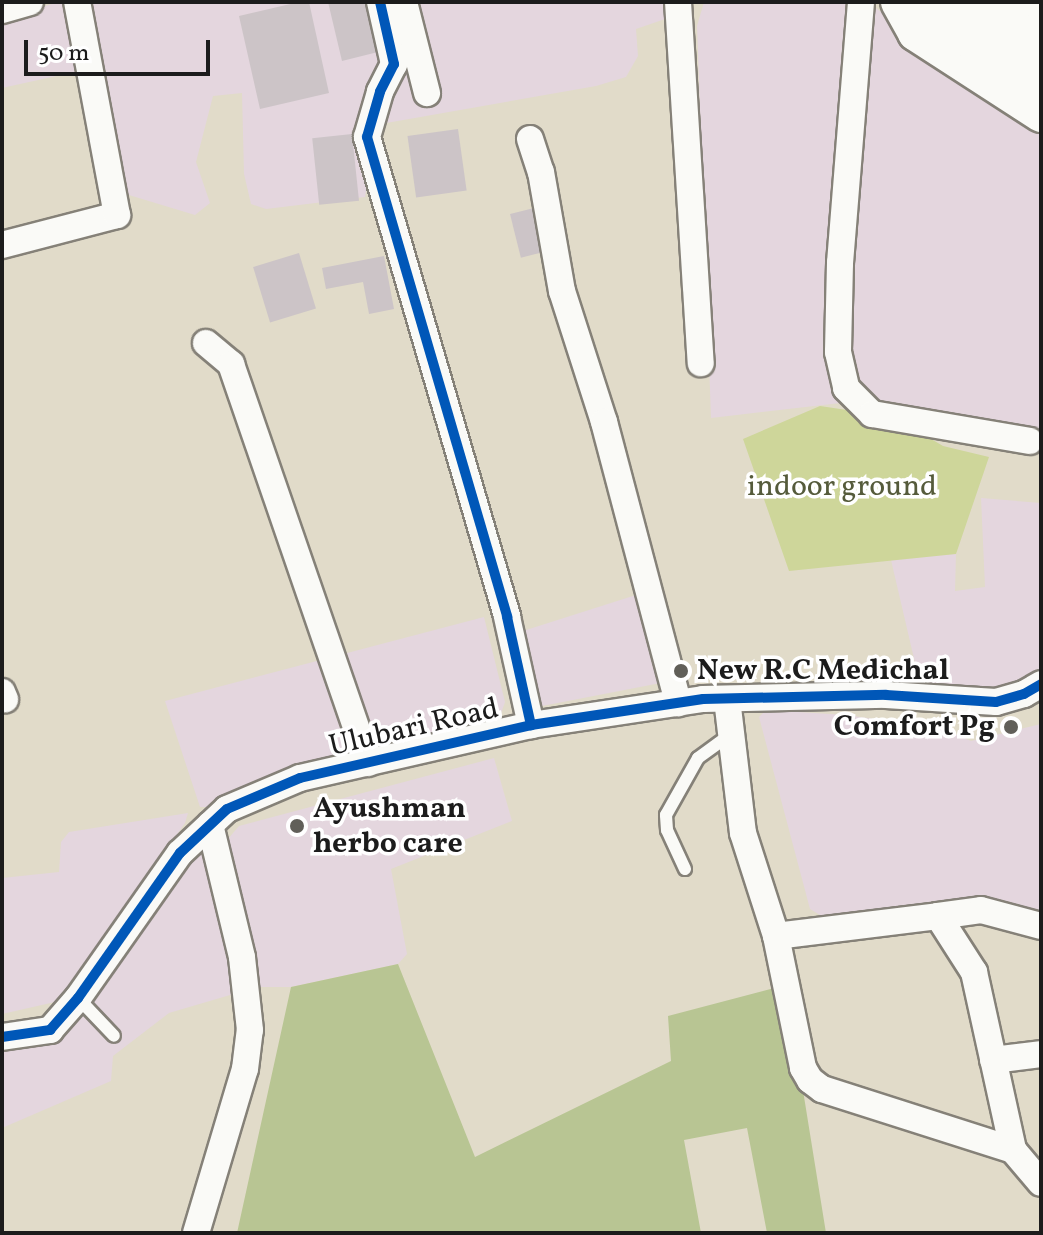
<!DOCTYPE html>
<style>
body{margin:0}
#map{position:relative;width:1043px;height:1235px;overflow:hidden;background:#e1dbc9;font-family:Vollkorn,serif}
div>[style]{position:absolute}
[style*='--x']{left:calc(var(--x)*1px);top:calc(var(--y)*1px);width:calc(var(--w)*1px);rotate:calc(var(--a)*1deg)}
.built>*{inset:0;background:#e4d6de}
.green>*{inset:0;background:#ced69a}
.forest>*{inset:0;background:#b8c593}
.building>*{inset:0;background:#ccc4c7;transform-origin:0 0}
.roads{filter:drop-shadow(2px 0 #858178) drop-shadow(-2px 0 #858178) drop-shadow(0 2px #858178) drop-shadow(0 -2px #858178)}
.lane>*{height:12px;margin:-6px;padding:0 6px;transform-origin:6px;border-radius:6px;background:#fafaf7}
.street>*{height:26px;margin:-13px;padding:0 13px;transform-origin:13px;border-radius:13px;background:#fafaf7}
.secondary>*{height:36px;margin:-18px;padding:0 18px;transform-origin:18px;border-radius:18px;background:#fafaf7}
.primary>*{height:40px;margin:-20px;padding:0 20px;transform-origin:20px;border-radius:20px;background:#fafaf7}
.cycleway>*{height:10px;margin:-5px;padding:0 5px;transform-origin:5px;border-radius:5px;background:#0057b8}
.dots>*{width:22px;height:22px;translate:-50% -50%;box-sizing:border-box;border:4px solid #fff;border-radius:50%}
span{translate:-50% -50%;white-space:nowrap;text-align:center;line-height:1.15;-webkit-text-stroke:7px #fff;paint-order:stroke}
.park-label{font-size:30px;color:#555b3b}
.poi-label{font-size:30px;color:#1c1c1c;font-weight:700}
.left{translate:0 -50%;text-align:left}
.right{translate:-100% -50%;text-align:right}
.street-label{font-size:30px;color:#1c1c1c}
.frame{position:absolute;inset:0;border:4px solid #1c1c1c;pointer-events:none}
.scale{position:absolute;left:24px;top:40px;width:186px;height:36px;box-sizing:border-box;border:4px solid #1c1c1c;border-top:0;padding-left:10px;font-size:24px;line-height:28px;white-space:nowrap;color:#1c1c1c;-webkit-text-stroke:6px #fff;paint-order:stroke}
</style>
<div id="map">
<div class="built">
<i style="clip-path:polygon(59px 2px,673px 2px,668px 18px,636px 29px,638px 56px,626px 77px,596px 86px,375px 125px,360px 133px,367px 185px,365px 197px,266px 209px,251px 204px,244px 174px,242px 93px,213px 96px,196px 162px,210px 203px,195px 215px,119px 192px,88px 69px,2px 88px,2px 18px)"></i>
<i style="clip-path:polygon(704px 2px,867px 2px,1041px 123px,1041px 438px,858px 401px,711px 418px,697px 26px)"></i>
<i style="clip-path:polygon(981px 498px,1041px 503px,1041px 683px,1024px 694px,951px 689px,919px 680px,891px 560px,939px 548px,956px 554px,955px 591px,985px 587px)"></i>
<i style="clip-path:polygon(658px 588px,676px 680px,537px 707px,523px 631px)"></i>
<i style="clip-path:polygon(484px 617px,505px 702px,500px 716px,261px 785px,209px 807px,200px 807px,165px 701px)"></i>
<i style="clip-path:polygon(766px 710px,846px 715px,944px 729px,971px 741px,1041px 724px,1041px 910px,825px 918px,810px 909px,759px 717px)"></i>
<i style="clip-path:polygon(494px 758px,512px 821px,391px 869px,407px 954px,398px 964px,291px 987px,260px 987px,223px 863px,222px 846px,239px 826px)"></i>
<i style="clip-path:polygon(188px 813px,185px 823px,77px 979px,55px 1002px,2px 1014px,2px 878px,59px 872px,61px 842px,69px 832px)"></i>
<i style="clip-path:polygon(198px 854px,204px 855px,237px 993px,169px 1013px,113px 1056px,111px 1081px,2px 1128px,2px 1046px,74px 1020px,120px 964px)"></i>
</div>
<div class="green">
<i style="clip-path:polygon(820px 406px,894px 417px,943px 446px,989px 457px,956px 554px,789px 571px,743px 439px)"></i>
</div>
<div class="forest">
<i style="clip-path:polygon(398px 964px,475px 1157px,671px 1061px,668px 1016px,786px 985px,826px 1233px,767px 1233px,747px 1128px,684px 1140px,701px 1233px,237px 1233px,291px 987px)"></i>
</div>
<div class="building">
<i style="clip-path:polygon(299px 2px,309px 2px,329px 93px,260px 109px,239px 16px)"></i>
<i style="clip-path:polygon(328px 2px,365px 2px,378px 52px,342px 61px)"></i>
<i style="left:458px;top:129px;width:62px;height:51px;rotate:82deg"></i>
<i style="left:352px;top:134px;width:67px;height:40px;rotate:84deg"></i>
<i style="left:542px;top:206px;width:45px;height:33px;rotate:76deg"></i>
<i style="left:299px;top:253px;width:58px;height:48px;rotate:73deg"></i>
<i style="clip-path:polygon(384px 256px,394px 309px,369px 314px,363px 282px,326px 289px,322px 268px)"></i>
</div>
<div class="roads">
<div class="lane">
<i style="--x:685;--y:869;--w:43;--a:-114.8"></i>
<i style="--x:667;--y:830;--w:15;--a:-94"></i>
<i style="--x:666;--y:815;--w:65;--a:-60.7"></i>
<i style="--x:698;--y:758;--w:41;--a:-36"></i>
<i style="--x:78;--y:998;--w:52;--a:46.5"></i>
</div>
<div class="street">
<i style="--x:380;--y:2;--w:64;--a:77.3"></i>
<i style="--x:394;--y:64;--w:31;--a:117"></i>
<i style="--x:380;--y:92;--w:47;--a:106.1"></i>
<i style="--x:367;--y:137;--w:500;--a:73.7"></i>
<i style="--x:507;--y:617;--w:111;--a:77.5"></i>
<i style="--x:404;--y:2;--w:94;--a:75.8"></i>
<i style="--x:678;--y:2;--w:362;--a:86.4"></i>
<i style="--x:861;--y:2;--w:262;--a:94.6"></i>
<i style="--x:840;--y:263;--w:89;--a:91.3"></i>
<i style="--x:838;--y:352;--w:37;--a:77"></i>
<i style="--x:846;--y:388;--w:37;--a:45"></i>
<i style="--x:872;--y:414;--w:160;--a:9.7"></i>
<i style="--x:2;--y:10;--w:29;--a:-16"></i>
<i style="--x:530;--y:139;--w:35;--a:72"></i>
<i style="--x:541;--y:172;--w:121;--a:80"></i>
<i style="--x:562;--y:291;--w:138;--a:72.2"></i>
<i style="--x:604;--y:422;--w:291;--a:75.2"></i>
<i style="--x:2;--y:245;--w:119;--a:-14.6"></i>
<i style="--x:117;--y:215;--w:217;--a:-100.6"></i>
<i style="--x:206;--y:343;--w:33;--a:40"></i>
<i style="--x:231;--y:364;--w:422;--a:71"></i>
<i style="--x:2;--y:692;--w:8;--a:67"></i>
<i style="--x:727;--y:699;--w:135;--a:83.2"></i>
<i style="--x:743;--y:833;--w:108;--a:72.2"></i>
<i style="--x:776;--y:936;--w:135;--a:78.4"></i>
<i style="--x:803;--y:1068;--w:14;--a:60"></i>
<i style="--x:810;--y:1080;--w:15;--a:37"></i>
<i style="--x:822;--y:1089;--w:201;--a:17.7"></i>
<i style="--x:1013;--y:1150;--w:43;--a:49.7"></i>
<i style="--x:938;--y:916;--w:43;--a:-7.9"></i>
<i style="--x:981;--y:910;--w:62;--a:14.9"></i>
<i style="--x:776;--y:936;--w:163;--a:-7"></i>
<i style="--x:938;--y:916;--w:67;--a:57.3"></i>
<i style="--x:974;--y:972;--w:182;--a:77.6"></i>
<i style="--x:2;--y:1037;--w:49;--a:-8.3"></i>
<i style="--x:50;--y:1030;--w:43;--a:-48.8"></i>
<i style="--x:78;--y:998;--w:177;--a:-54.9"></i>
<i style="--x:180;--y:853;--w:64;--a:-43.1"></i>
<i style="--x:227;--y:809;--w:79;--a:-23"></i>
<i style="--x:300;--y:778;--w:237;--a:-12.9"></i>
<i style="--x:531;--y:725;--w:174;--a:-8.6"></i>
<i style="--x:703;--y:699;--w:183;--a:-1.3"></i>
<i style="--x:886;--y:695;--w:110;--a:3.6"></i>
<i style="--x:996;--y:702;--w:29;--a:-16"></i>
<i style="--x:1024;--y:694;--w:20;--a:-30"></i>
<i style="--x:993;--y:1060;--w:48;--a:-7.1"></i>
<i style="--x:196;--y:1233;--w:171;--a:-73.4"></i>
<i style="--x:245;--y:1069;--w:39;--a:-83"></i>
<i style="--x:250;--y:1030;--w:73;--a:-96.3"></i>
<i style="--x:242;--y:957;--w:136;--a:-103.6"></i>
</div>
<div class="secondary">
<i style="--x:899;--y:2;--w:35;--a:61"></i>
<i style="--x:916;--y:33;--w:149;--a:32.9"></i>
<i style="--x:1025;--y:2;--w:19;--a:32"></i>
</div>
<div class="primary">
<i style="--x:916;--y:2;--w:150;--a:33.6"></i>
<i style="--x:972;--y:2;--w:83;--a:33.7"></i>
</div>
</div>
<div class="cycleway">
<i style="--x:380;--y:2;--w:64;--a:77.3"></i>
<i style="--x:394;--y:64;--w:31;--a:117"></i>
<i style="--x:380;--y:92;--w:47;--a:106.1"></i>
<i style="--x:367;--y:137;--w:500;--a:73.7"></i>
<i style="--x:507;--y:617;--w:111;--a:77.5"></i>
<i style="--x:2;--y:1037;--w:49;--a:-8.3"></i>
<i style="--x:50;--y:1030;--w:43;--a:-48.8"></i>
<i style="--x:78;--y:998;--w:177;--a:-54.9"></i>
<i style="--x:180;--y:853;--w:64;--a:-43.1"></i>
<i style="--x:227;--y:809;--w:79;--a:-23"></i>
<i style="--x:300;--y:778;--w:237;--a:-12.9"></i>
<i style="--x:531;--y:725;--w:174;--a:-8.6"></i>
<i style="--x:703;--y:699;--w:183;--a:-1.3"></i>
<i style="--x:886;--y:695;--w:110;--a:3.6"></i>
<i style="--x:996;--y:702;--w:29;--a:-16"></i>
<i style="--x:1024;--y:694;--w:20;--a:-30"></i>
</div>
<div class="dots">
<i style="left:681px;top:671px;background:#615f59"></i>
<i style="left:1011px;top:727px;background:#615f59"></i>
<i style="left:297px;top:826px;background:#615f59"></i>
</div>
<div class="park-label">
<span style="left:842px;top:487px">indoor ground</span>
</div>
<div class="poi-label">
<span class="left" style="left:697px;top:671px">New R.C Medichal</span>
<span class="right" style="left:995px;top:727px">Comfort Pg</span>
<span class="left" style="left:313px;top:826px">Ayushman<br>herbo care</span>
</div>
<div class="street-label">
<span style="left:414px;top:728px;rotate:-13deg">Ulubari Road</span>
</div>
<div class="frame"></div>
<div class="scale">50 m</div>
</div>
